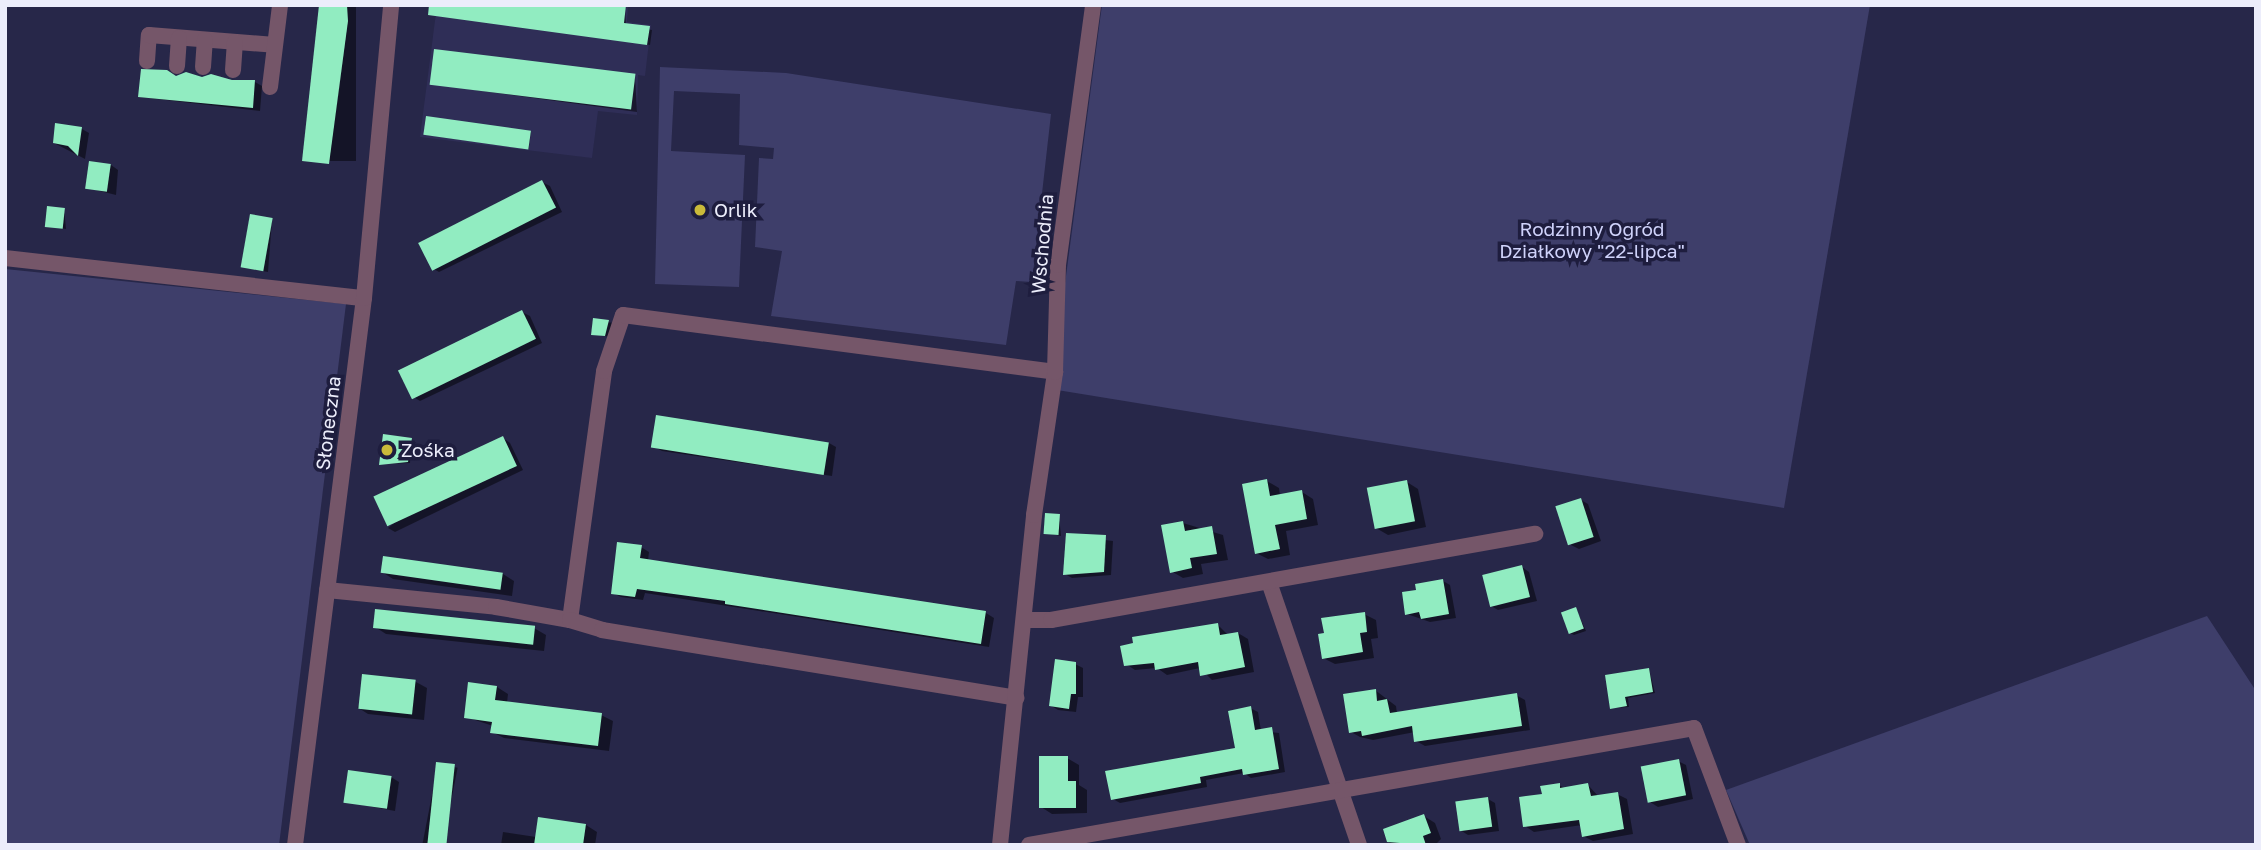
<!DOCTYPE html>
<meta charset="utf-8">
<style>
body{margin:0}
#map{position:relative;width:2261px;height:850px;overflow:hidden;background:#272749;font-family:"Golos Text",sans-serif}
div>[style]{position:absolute}
[style*='--x']{left:calc(var(--x)*1px);top:calc(var(--y)*1px);width:calc(var(--w)*1px);rotate:calc(var(--a)*1deg)}
.built>*{inset:0;background:#2f2e57}
.green>*{inset:0;background:#3e3e6a}
.shadow>*{inset:0;background:#0007;transform-origin:0 0}
.building>*{inset:0;background:#91ecc1;transform-origin:0 0}
.minor>*{height:16px;margin:-8px;padding:0 8px;transform-origin:8px;border-radius:8px;background:#755669}
.dots>*{width:19px;height:19px;translate:-50% -50%;box-sizing:border-box;border:4px solid #1e1d3e;border-radius:50%}
span{translate:-50% -50%;white-space:nowrap;text-align:center;line-height:1.15;-webkit-text-stroke:7px #1e1d3e;paint-order:stroke}
.poi-label{font-size:19px;color:#ecedfb}
.left{translate:0 -50%;text-align:left}
.park-label{font-size:19px;color:#cfd2fa}
.street-label{font-size:19px;color:#ecedfb}
.frame{position:absolute;inset:0;border:7px solid #ecedfb;pointer-events:none}
</style>
<div id="map">
<div class="built">
<i style="clip-path:polygon(437px 5px,628px 5px,627px 22px,651px 25px,645px 76px,638px 75px,637px 115px,598px 111px,592px 158px,420px 137px)"></i>
</div>
<div class="green">
<i style="clip-path:polygon(1102px 5px,1870px 5px,1784px 508px,1051px 389px)"></i>
<i style="clip-path:polygon(660px 67px,786px 73px,1051px 114px,1032px 282px,1016px 281px,1006px 345px,771px 316px,782px 251px,755px 247px,759px 158px,773px 159px,774px 148px,739px 145px,740px 94px,674px 91px,671px 151px,745px 155px,739px 287px,655px 284px)"></i>
<i style="clip-path:polygon(5px 269px,346px 304px,279px 845px,5px 845px)"></i>
<i style="clip-path:polygon(2207px 616px,2256px 691px,2256px 845px,1750px 845px,1726px 790px)"></i>
</div>
<div class="shadow">
<i style="left:321px;top:5px;width:35px;height:156px"></i>
<i style="clip-path:polygon(625px 7px,626px 25px,652px 30px,650px 45px,440px 15px)"></i>
<i style="clip-path:polygon(635px 76px,637px 112px,431px 84px)"></i>
<i style="clip-path:polygon(177px 78px,255px 82px,262px 86px,260px 111px,140px 97px)"></i>
<i style="left:428px;top:118px;width:104px;height:17px;rotate:8deg"></i>
<i style="clip-path:polygon(82px 129px,89px 133px,85px 159px,54px 143px)"></i>
<i style="clip-path:polygon(111px 165px,118px 170px,116px 195px,88px 188px)"></i>
<i style="clip-path:polygon(542px 182px,550px 186px,562px 212px,439px 272px,432px 268px)"></i>
<i style="clip-path:polygon(64px 209px,66px 229px,48px 226px)"></i>
<i style="clip-path:polygon(272px 220px,268px 272px,246px 268px,243px 266px)"></i>
<i style="clip-path:polygon(522px 312px,530px 316px,542px 343px,420px 401px,412px 396px)"></i>
<i style="left:594px;top:320px;width:18px;height:14px;rotate:9deg"></i>
<i style="clip-path:polygon(658px 417px,829px 443px,836px 447px,832px 476px,662px 451px,655px 447px)"></i>
<i style="clip-path:polygon(503px 438px,510px 443px,523px 470px,395px 532px,388px 528px)"></i>
<i style="clip-path:polygon(411px 440px,410px 463px,381px 464px)"></i>
<i style="clip-path:polygon(1267px 481px,1279px 488px,1280px 496px,1302px 492px,1313px 499px,1318px 525px,1286px 531px,1290px 555px,1268px 559px,1256px 553px)"></i>
<i style="clip-path:polygon(1407px 482px,1418px 489px,1426px 527px,1388px 535px,1376px 528px)"></i>
<i style="clip-path:polygon(1581px 500px,1588px 504px,1601px 541px,1579px 549px,1571px 545px)"></i>
<i style="clip-path:polygon(1059px 516px,1061px 536px,1046px 533px)"></i>
<i style="clip-path:polygon(1183px 523px,1223px 535px,1228px 560px,1201px 564px,1203px 574px,1183px 578px,1171px 571px)"></i>
<i style="clip-path:polygon(1067px 535px,1113px 541px,1111px 575px,1072px 578px,1065px 574px)"></i>
<i style="clip-path:polygon(641px 547px,649px 552px,648px 561px,986px 613px,994px 618px,989px 647px,645px 593px,643px 600px,621px 597px,613px 593px)"></i>
<i style="clip-path:polygon(1522px 567px,1529px 572px,1537px 601px,1498px 610px,1491px 606px)"></i>
<i style="clip-path:polygon(382px 572px,503px 574px,514px 581px,512px 596px,393px 579px)"></i>
<i style="clip-path:polygon(1443px 581px,1450px 585px,1456px 618px,1430px 622px,1407px 614px,1418px 591px)"></i>
<i style="clip-path:polygon(1576px 609px,1586px 631px,1574px 635px,1570px 633px)"></i>
<i style="clip-path:polygon(1364px 614px,1376px 620px,1378px 638px,1371px 639px,1374px 658px,1335px 664px,1323px 658px)"></i>
<i style="clip-path:polygon(1218px 625px,1228px 635px,1238px 633px,1248px 639px,1254px 672px,1212px 680px,1200px 668px,1167px 675px,1157px 668px,1135px 670px,1126px 664px)"></i>
<i style="clip-path:polygon(375px 627px,534px 628px,546px 635px,544px 651px,386px 634px)"></i>
<i style="clip-path:polygon(1075px 664px,1083px 668px,1083px 697px,1078px 697px,1076px 712px,1058px 710px,1050px 705px)"></i>
<i style="clip-path:polygon(1649px 669px,1655px 693px,1628px 698px,1629px 707px,1612px 708px)"></i>
<i style="clip-path:polygon(416px 682px,427px 688px,424px 720px,368px 714px,357px 707px)"></i>
<i style="clip-path:polygon(497px 687px,508px 694px,507px 703px,601px 715px,613px 721px,609px 751px,504px 738px,492px 732px,493px 726px,466px 717px)"></i>
<i style="clip-path:polygon(1375px 690px,1396px 706px,1397px 714px,1516px 695px,1525px 700px,1530px 730px,1425px 746px,1416px 741px,1415px 732px,1373px 740px,1360px 737px,1351px 732px)"></i>
<i style="clip-path:polygon(1250px 708px,1258px 712px,1261px 731px,1279px 733px,1285px 772px,1251px 778px,1244px 773px,1206px 780px,1207px 787px,1120px 803px,1113px 799px,1237px 749px)"></i>
<i style="clip-path:polygon(1067px 758px,1079px 765px,1079px 785px,1087px 790px,1087px 813px,1052px 814px,1041px 807px)"></i>
<i style="clip-path:polygon(1678px 761px,1686px 765px,1693px 799px,1658px 807px,1650px 802px)"></i>
<i style="left:438px;top:764px;width:20px;height:82px;rotate:11deg"></i>
<i style="clip-path:polygon(391px 777px,399px 782px,395px 811px,346px 802px)"></i>
<i style="clip-path:polygon(1559px 785px,1566px 789px,1588px 785px,1599px 797px,1617px 794px,1627px 799px,1633px 834px,1593px 841px,1583px 836px,1582px 825px,1534px 832px,1525px 826px,1544px 796px)"></i>
<i style="clip-path:polygon(1488px 799px,1495px 803px,1499px 831px,1468px 835px,1460px 830px)"></i>
<i style="clip-path:polygon(1424px 816px,1435px 823px,1441px 839px,1435px 845px,1390px 845px,1385px 830px)"></i>
<i style="clip-path:polygon(539px 819px,586px 825px,597px 832px,595px 845px,501px 845px,503px 832px,536px 837px)"></i>
<i style="left:1260px;top:843px;width:43px;height:2px"></i>
</div>
<div class="building">
<i style="clip-path:polygon(319px 5px,347px 5px,348px 21px,329px 164px,302px 161px)"></i>
<i style="clip-path:polygon(429px 5px,626px 5px,624px 23px,650px 26px,647px 45px,428px 15px)"></i>
<i style="left:434px;top:49px;width:203px;height:36px;rotate:7deg"></i>
<i style="clip-path:polygon(141px 69px,167px 70px,176px 76px,186px 72px,202px 77px,211px 74px,232px 80px,255px 80px,253px 108px,138px 97px)"></i>
<i style="left:426px;top:116px;width:106px;height:19px;rotate:8deg"></i>
<i style="clip-path:polygon(55px 123px,82px 127px,78px 156px,68px 146px,53px 143px)"></i>
<i style="left:89px;top:161px;width:22px;height:28px;rotate:8deg"></i>
<i style="left:542px;top:180px;width:31px;height:139px;rotate:63deg"></i>
<i style="left:47px;top:206px;width:18px;height:21px;rotate:6deg"></i>
<i style="left:250px;top:214px;width:23px;height:54px;rotate:10deg"></i>
<i style="left:522px;top:310px;width:32px;height:138px;rotate:64deg"></i>
<i style="clip-path:polygon(593px 318px,609px 320px,605px 336px,591px 335px)"></i>
<i style="left:656px;top:415px;width:175px;height:33px;rotate:9deg"></i>
<i style="clip-path:polygon(383px 434px,412px 438px,408px 462px,379px 465px)"></i>
<i style="left:503px;top:436px;width:33px;height:143px;rotate:65deg"></i>
<i style="clip-path:polygon(1267px 479px,1270px 496px,1302px 490px,1307px 519px,1275px 525px,1280px 549px,1255px 554px,1242px 484px)"></i>
<i style="left:1407px;top:480px;width:42px;height:41px;rotate:79deg"></i>
<i style="left:1581px;top:498px;width:41px;height:27px;rotate:72deg"></i>
<i style="left:1045px;top:513px;width:15px;height:21px;rotate:4deg"></i>
<i style="clip-path:polygon(1183px 521px,1185px 531px,1212px 526px,1217px 554px,1190px 558px,1192px 568px,1170px 573px,1161px 525px)"></i>
<i style="clip-path:polygon(1066px 533px,1106px 535px,1104px 572px,1063px 575px)"></i>
<i style="clip-path:polygon(617px 542px,642px 545px,640px 558px,986px 611px,981px 644px,725px 604px,725px 601px,637px 589px,635px 597px,611px 594px)"></i>
<i style="left:383px;top:556px;width:121px;height:17px;rotate:8deg"></i>
<i style="left:1522px;top:565px;width:33px;height:41px;rotate:76deg"></i>
<i style="clip-path:polygon(1443px 579px,1449px 614px,1421px 619px,1419px 612px,1405px 615px,1402px 592px,1416px 590px,1415px 584px)"></i>
<i style="left:1576px;top:607px;width:23px;height:16px;rotate:70deg"></i>
<i style="left:375px;top:609px;width:161px;height:19px;rotate:6deg"></i>
<i style="clip-path:polygon(1365px 612px,1367px 632px,1360px 633px,1363px 652px,1322px 659px,1318px 634px,1324px 633px,1321px 618px)"></i>
<i style="clip-path:polygon(1218px 623px,1220px 635px,1238px 632px,1245px 667px,1200px 676px,1198px 662px,1155px 670px,1154px 663px,1124px 666px,1120px 646px,1133px 643px,1132px 637px)"></i>
<i style="clip-path:polygon(1055px 659px,1076px 662px,1076px 694px,1071px 694px,1069px 709px,1049px 706px)"></i>
<i style="clip-path:polygon(1649px 668px,1653px 692px,1625px 697px,1627px 706px,1610px 709px,1605px 675px)"></i>
<i style="left:362px;top:674px;width:54px;height:35px;rotate:6deg"></i>
<i style="clip-path:polygon(468px 682px,497px 686px,495px 700px,602px 713px,598px 746px,490px 733px,492px 722px,464px 718px)"></i>
<i style="clip-path:polygon(1376px 689px,1377px 701px,1387px 699px,1390px 713px,1517px 693px,1522px 726px,1414px 742px,1412px 726px,1362px 736px,1361px 731px,1349px 733px,1343px 694px)"></i>
<i style="clip-path:polygon(1251px 706px,1255px 730px,1272px 727px,1279px 769px,1243px 775px,1242px 769px,1200px 777px,1201px 783px,1111px 800px,1105px 771px,1235px 748px,1228px 711px)"></i>
<i style="clip-path:polygon(1039px 756px,1068px 756px,1068px 781px,1076px 781px,1076px 808px,1039px 808px)"></i>
<i style="left:1679px;top:759px;width:37px;height:39px;rotate:79deg"></i>
<i style="left:436px;top:762px;width:19px;height:83px;rotate:6deg"></i>
<i style="left:348px;top:770px;width:44px;height:33px;rotate:8deg"></i>
<i style="clip-path:polygon(1560px 783px,1560px 788px,1588px 783px,1591px 796px,1618px 792px,1624px 829px,1582px 837px,1579px 820px,1523px 827px,1519px 797px,1542px 794px,1540px 786px)"></i>
<i style="left:1488px;top:797px;width:30px;height:33px;rotate:82deg"></i>
<i style="clip-path:polygon(1424px 814px,1431px 833px,1423px 836px,1426px 845px,1387px 842px,1383px 829px)"></i>
<i style="clip-path:polygon(538px 817px,586px 824px,583px 845px,534px 845px)"></i>
</div>
<div class="minor">
<i style="--x:147;--y:61;--w:26;--a:-86"></i>
<i style="--x:149;--y:35;--w:126;--a:4.5"></i>
<i style="--x:177;--y:66;--w:28;--a:-86"></i>
<i style="--x:203;--y:67;--w:27;--a:-86"></i>
<i style="--x:233;--y:70;--w:28;--a:-86"></i>
<i style="--x:270;--y:87;--w:83;--a:-83"></i>
<i style="--x:5;--y:258;--w:361;--a:6.4"></i>
<i style="--x:1269;--y:582;--w:278;--a:71.1"></i>
<i style="--x:327;--y:590;--w:170;--a:5.7"></i>
<i style="--x:496;--y:607;--w:75;--a:10"></i>
<i style="--x:570;--y:620;--w:251;--a:-82.2"></i>
<i style="--x:604;--y:371;--w:59;--a:-71.3"></i>
<i style="--x:623;--y:315;--w:436;--a:7.5"></i>
<i style="--x:570;--y:620;--w:34;--a:17"></i>
<i style="--x:602;--y:630;--w:420;--a:9.3"></i>
<i style="--x:1024;--y:620;--w:27;--a:0"></i>
<i style="--x:1051;--y:620;--w:492;--a:-10.1"></i>
<i style="--x:295;--y:845;--w:551;--a:-82.81"></i>
<i style="--x:364;--y:298;--w:294;--a:-84.7"></i>
<i style="--x:1000;--y:845;--w:332;--a:-84.1"></i>
<i style="--x:1034;--y:515;--w:145;--a:-81.6"></i>
<i style="--x:1055;--y:372;--w:107;--a:-88.4"></i>
<i style="--x:1058;--y:265;--w:262;--a:-82.3"></i>
<i style="--x:1029;--y:845;--w:675;--a:-9.98"></i>
<i style="--x:1694;--y:728;--w:125;--a:69.4"></i>
</div>
<div class="dots">
<i style="left:700px;top:210px;background:#caba3a"></i>
<i style="left:387px;top:450px;background:#caba3a"></i>
</div>
<div class="poi-label">
<span class="left" style="left:714px;top:210px">Orlik</span>
<span class="left" style="left:401px;top:450px">Zośka</span>
</div>
<div class="park-label">
<span style="left:1592px;top:240px">Rodzinny Ogród<br>Działkowy "22-lipca"</span>
</div>
<div class="street-label">
<span style="left:1042px;top:244px;rotate:-85deg">Wschodnia</span>
<span style="left:328px;top:423px;rotate:-83deg">Słoneczna</span>
</div>
<div class="frame"></div>
</div>
